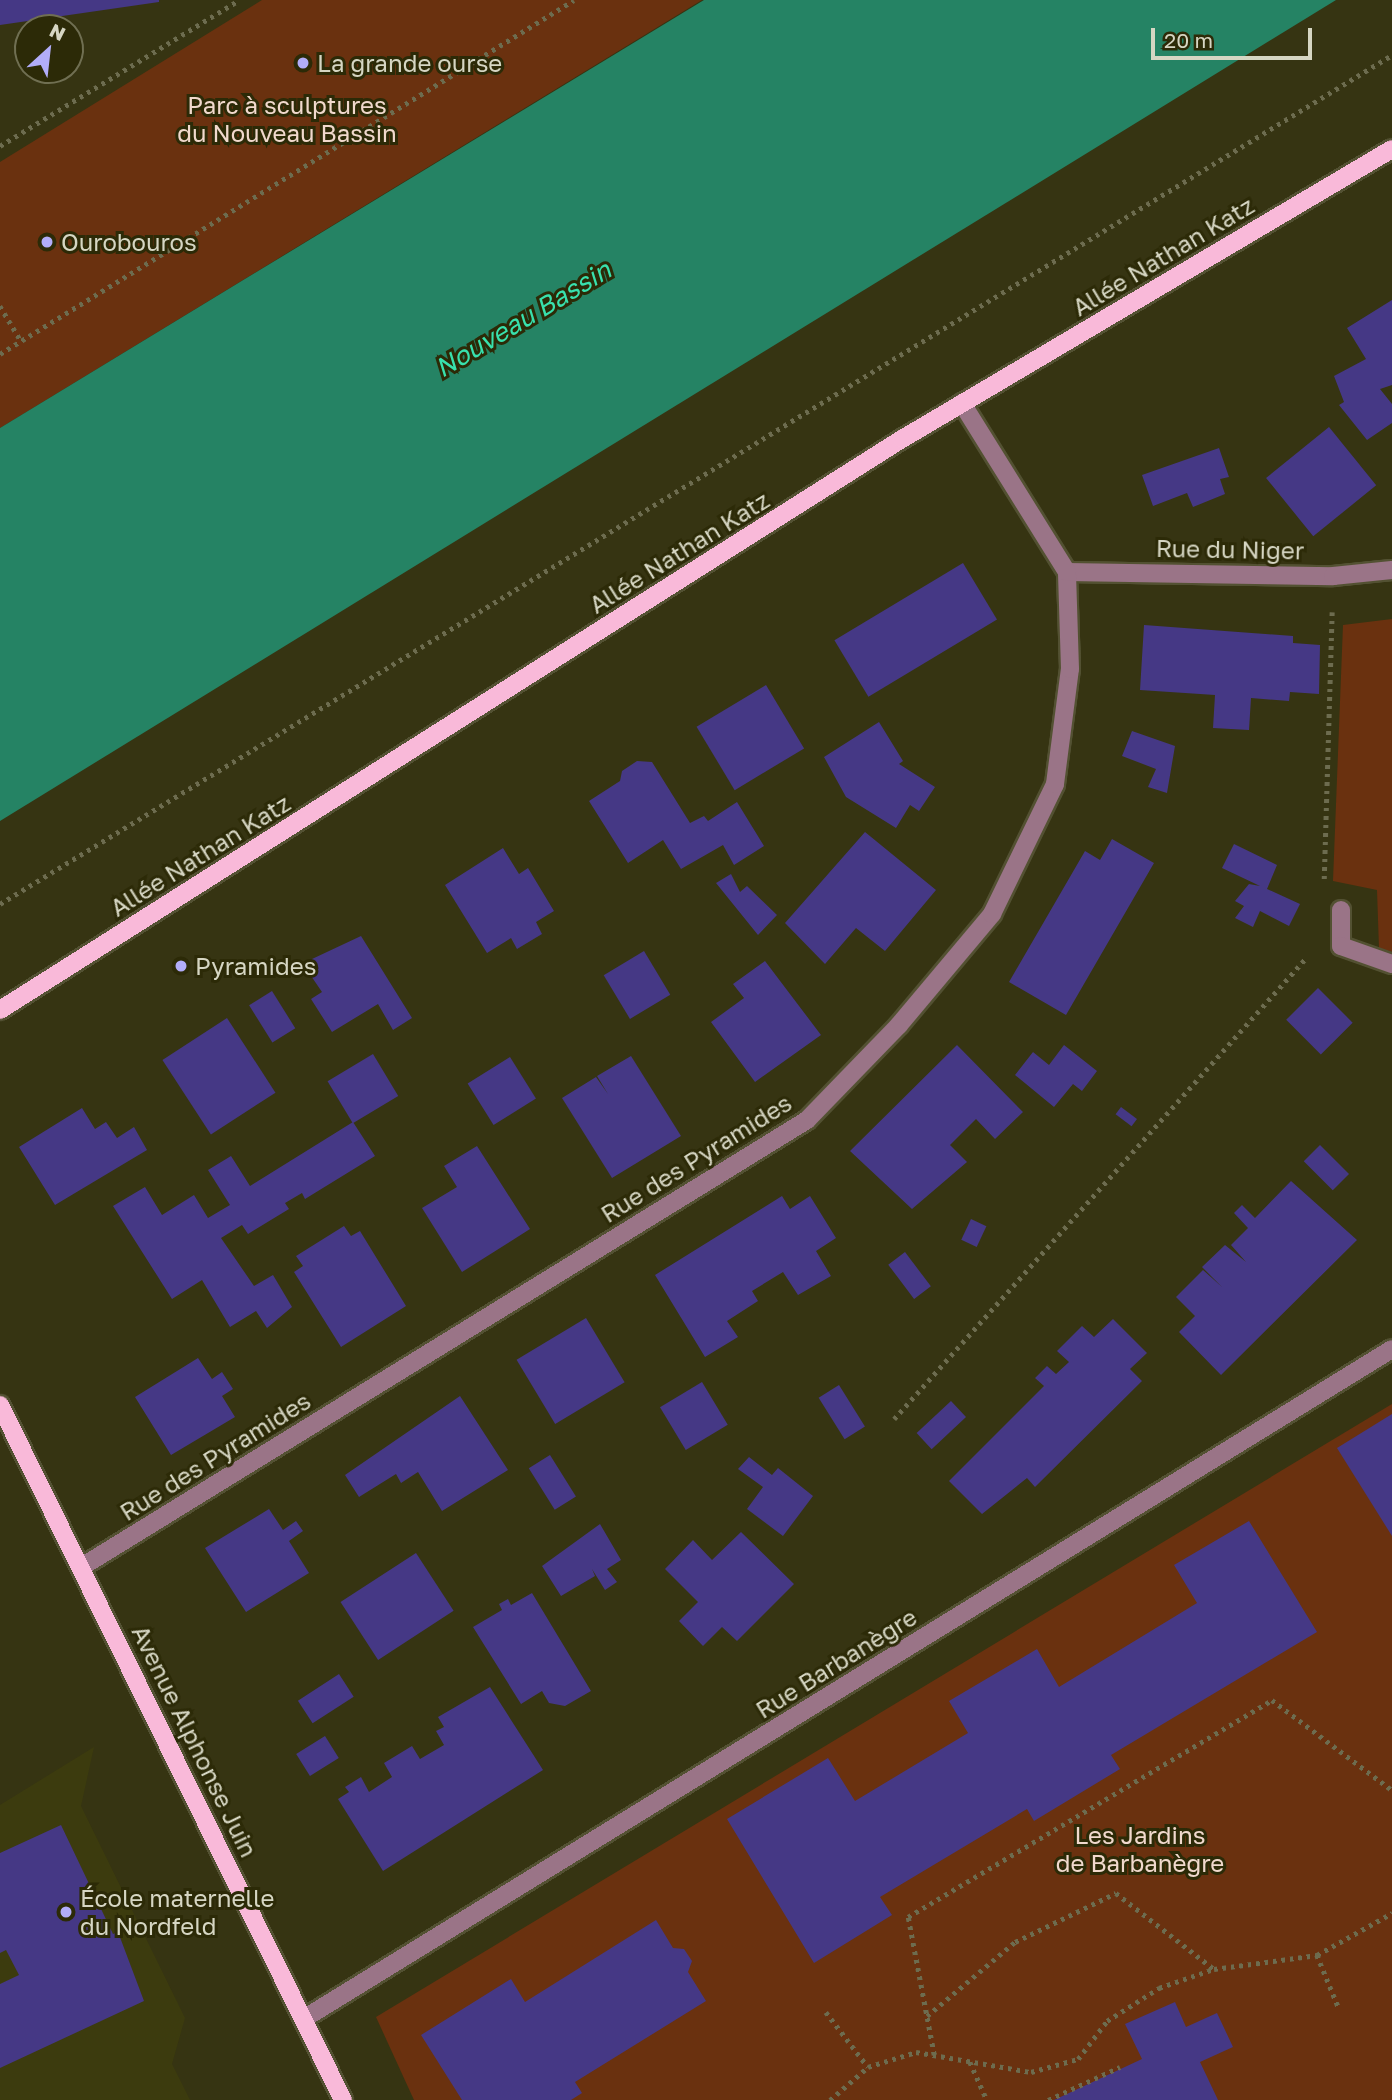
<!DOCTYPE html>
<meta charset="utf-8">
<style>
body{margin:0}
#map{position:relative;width:1392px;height:2100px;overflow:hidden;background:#363412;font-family:"Golos Text",sans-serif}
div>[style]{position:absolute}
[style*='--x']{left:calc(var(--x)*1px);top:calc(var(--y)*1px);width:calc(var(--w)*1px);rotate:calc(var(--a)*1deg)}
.built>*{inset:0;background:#3c3b0e}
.green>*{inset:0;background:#6a310f}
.water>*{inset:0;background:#258364}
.building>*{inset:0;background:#453885;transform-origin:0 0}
.path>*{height:4.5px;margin-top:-2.25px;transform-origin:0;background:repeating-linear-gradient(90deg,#6d6c4f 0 3.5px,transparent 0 8.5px)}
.roads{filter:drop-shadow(2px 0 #535132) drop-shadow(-2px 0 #535132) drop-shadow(0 2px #535132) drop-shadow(0 -2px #535132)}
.minor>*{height:18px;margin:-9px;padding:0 9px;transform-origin:9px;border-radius:9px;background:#9a7487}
.major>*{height:18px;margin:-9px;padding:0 9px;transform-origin:9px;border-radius:9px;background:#f9b9d9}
.dots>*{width:19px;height:19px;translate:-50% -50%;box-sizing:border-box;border:4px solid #2c2a07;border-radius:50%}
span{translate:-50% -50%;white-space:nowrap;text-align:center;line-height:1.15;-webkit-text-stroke:6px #2c2a07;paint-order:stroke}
.poi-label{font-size:24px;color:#d6d6c3}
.left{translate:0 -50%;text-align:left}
.park-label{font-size:24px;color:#f1d9cd}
.street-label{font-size:24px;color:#d6d6c3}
.water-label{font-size:26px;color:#38e1ad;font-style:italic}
.north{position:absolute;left:14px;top:14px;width:70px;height:70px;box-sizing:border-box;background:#2c2a07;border:2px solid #706f52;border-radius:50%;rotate:27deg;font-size:19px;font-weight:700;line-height:28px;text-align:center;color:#d6d6c3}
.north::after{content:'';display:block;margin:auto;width:24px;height:32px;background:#b2adf9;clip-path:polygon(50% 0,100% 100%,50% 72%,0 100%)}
.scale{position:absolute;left:1151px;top:28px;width:161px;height:32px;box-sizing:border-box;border:4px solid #d6d6c3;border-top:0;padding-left:9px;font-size:21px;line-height:24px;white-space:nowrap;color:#d6d6c3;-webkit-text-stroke:5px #2c2a07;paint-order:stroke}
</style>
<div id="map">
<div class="built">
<i style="clip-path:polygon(94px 1747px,81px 1806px,185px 2018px,172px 2064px,190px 2100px,0 2100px,0 1805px)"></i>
</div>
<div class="green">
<i style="clip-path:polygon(262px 0,702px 0,0 428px,0 162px)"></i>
<i style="clip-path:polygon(1392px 619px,1392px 952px,1379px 948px,1377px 890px,1333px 881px,1343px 625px)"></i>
<i style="clip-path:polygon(1392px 1404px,1392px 2100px,414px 2100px,376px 2017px)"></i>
</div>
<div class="water">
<i style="clip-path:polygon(704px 0,1336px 0,0 821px,0 428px)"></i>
</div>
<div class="building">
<i style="clip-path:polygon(0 0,159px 0,159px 2px,0 25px)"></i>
<i style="clip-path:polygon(1392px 300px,1392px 385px,1380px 389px,1392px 404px,1392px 423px,1367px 440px,1339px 405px,1344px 402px,1334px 376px,1366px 359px,1347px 328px)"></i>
<i style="left:1329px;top:427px;width:75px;height:81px;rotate:51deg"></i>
<i style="clip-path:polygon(1219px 448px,1229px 477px,1220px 479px,1225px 494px,1193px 507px,1187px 493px,1153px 506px,1142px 475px)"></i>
<i style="left:963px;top:563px;width:66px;height:150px;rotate:59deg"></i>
<i style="clip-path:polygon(1144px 625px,1293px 636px,1293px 643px,1320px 645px,1319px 694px,1290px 692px,1289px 701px,1251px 698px,1249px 730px,1213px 728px,1215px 695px,1140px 690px)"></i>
<i style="left:766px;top:685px;width:74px;height:81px;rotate:59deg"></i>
<i style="clip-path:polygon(879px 722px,903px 761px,899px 764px,935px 787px,919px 811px,910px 805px,896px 828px,846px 797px,824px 757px)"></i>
<i style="clip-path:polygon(1132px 731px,1175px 746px,1167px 793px,1148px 787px,1156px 769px,1122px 756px)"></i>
<i style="clip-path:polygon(637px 761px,652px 762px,690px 823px,704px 816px,708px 821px,737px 802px,764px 846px,734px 865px,723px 845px,681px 869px,663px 840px,628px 863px,589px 801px,620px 781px,622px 771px)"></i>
<i style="clip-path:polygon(865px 832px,936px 890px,885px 951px,856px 928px,825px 964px,785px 923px)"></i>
<i style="clip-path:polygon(1112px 839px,1154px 863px,1066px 1015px,1009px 982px,1085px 851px,1100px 860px)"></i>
<i style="clip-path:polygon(1234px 844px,1277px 865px,1267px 889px,1300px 904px,1289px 926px,1260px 911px,1253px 927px,1235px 918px,1244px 906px,1235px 901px,1249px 884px,1260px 886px,1222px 868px)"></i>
<i style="clip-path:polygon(503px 848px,519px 874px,528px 868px,554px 911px,536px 922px,542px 934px,517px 949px,511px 938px,487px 953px,445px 885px)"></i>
<i style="clip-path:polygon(731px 874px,740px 892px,747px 886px,777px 915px,758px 935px,716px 883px)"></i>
<i style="clip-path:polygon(361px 936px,412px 1018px,393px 1030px,378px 1004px,332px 1032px,311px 999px,322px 992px,307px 970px,312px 959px)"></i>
<i style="left:644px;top:951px;width:51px;height:47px;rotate:59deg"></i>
<i style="clip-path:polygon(765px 961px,821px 1035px,755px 1082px,711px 1022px,744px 998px,733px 984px)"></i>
<i style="left:1318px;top:988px;width:49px;height:45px;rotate:45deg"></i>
<i style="left:272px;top:991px;width:44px;height:27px;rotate:58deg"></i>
<i style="left:227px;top:1018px;width:89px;height:77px;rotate:57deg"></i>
<i style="clip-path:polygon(957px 1045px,1023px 1112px,995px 1139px,976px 1119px,950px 1145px,967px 1162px,912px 1209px,850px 1151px)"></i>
<i style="clip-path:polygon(1064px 1045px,1097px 1071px,1082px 1091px,1073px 1084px,1054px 1107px,1015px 1075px,1033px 1052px,1049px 1065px)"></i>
<i style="left:373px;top:1054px;width:49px;height:53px;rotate:59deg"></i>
<i style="clip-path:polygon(631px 1056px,681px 1136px,612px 1178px,562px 1098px,596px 1077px,608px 1094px,597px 1076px)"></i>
<i style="left:510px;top:1057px;width:49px;height:50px;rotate:58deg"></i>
<i style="left:1121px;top:1107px;width:20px;height:9px;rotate:37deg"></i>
<i style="clip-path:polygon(82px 1108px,95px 1129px,106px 1122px,117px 1138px,134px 1127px,147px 1150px,55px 1205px,19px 1147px)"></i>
<i style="clip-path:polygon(353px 1122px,375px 1156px,305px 1199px,302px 1193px,285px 1203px,289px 1209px,248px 1234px,242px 1225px,221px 1238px,254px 1286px,273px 1275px,292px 1307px,267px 1328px,256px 1311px,230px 1327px,202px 1280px,172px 1299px,113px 1206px,145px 1187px,162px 1215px,194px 1195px,208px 1218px,230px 1205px,208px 1170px,231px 1156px,250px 1186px)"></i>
<i style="left:1320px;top:1145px;width:41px;height:23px;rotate:45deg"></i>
<i style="clip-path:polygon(477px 1146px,530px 1229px,462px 1272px,422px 1208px,457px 1187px,444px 1166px)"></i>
<i style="clip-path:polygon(1291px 1181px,1357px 1240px,1221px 1375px,1179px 1332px,1195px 1316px,1176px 1297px,1203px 1270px,1222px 1287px,1202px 1267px,1225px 1245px,1246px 1262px,1231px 1245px,1248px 1228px,1234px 1213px,1242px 1205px,1255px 1218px)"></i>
<i style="clip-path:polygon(782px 1196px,790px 1209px,810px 1196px,836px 1238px,816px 1251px,831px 1276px,798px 1295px,783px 1272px,752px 1291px,758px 1301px,727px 1321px,738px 1337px,705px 1357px,655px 1275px)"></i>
<i style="left:971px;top:1219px;width:17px;height:23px;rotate:25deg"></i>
<i style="clip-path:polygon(344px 1226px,351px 1236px,360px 1231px,406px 1306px,341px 1347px,294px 1272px,303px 1266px,296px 1256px)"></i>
<i style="left:905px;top:1252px;width:43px;height:21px;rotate:53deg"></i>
<i style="left:586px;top:1318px;width:75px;height:81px;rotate:59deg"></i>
<i style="clip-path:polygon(1113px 1319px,1147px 1353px,1130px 1369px,1142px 1381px,1035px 1487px,1027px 1478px,982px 1514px,949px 1481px,1044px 1386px,1035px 1378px,1047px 1366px,1056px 1374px,1069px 1362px,1057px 1351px,1082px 1326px,1094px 1337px)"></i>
<i style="clip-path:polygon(198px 1358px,212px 1379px,222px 1372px,233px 1389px,222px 1396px,235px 1417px,171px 1455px,135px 1397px)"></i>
<i style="left:702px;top:1382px;width:50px;height:49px;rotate:59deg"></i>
<i style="left:839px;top:1385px;width:49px;height:24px;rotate:58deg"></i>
<i style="clip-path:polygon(460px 1396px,508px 1470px,442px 1511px,418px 1472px,401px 1483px,396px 1474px,359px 1497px,345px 1475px)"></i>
<i style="left:951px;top:1401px;width:22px;height:47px;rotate:47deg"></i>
<i style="clip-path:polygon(1392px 1414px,1392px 1536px,1337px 1448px)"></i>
<i style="left:550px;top:1455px;width:49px;height:25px;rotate:58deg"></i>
<i style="clip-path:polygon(749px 1457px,772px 1475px,778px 1468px,813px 1496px,783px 1536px,747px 1509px,763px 1487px,738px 1469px)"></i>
<i style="clip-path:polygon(269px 1509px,283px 1530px,296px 1521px,303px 1531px,289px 1541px,309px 1573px,246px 1612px,205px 1548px)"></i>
<i style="clip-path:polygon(1249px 1521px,1317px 1632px,1111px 1755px,1120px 1769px,1034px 1821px,1027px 1809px,880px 1897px,892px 1915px,814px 1963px,727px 1819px,828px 1758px,855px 1801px,968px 1733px,949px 1701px,1037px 1649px,1059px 1687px,1197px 1603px,1174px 1565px)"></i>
<i style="clip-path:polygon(600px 1524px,621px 1560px,607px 1569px,617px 1582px,605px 1590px,592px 1569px,595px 1576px,561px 1596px,542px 1566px)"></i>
<i style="clip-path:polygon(741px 1532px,794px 1584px,737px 1641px,722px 1627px,703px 1646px,679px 1621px,698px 1602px,665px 1569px,693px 1540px,712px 1560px)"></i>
<i style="left:416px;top:1553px;width:69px;height:90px;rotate:57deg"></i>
<i style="clip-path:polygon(532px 1593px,591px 1691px,565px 1706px,549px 1703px,542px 1691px,521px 1704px,473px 1627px,502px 1610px,499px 1604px,508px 1599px,511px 1605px)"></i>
<i style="left:339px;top:1674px;width:27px;height:49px;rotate:57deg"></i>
<i style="clip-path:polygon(490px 1687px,543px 1770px,383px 1871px,338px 1799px,349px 1792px,345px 1787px,361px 1777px,369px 1792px,392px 1777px,384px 1763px,412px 1746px,420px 1759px,444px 1745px,436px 1731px,444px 1727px,438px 1717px)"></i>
<i style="left:325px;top:1736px;width:26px;height:34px;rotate:58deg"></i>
<i style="clip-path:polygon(61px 1825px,113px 1934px,118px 1932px,144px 2001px,0 2068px,0 1984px,19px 1975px,6px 1950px,0 1953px,0 1853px)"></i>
<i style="clip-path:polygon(656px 1920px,673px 1948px,684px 1949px,692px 1961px,688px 1972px,706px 2001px,575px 2082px,582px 2093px,571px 2100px,462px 2100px,421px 2035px,511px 1979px,525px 2002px)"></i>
<i style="clip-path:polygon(1175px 2002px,1186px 2027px,1217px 2013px,1233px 2047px,1200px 2062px,1218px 2100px,1054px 2100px,1142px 2059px,1125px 2024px)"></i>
</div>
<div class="path">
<i style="--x:0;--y:146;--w:280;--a:-31.4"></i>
<i style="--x:0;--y:306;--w:41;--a:59"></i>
<i style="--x:0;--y:354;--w:674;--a:-31.66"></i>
<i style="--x:1324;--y:879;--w:267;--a:-88.3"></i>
<i style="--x:0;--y:904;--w:1630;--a:-31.38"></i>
<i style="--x:894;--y:1419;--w:618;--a:-48.21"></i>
<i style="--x:1317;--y:1955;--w:55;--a:67.6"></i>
<i style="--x:826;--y:2012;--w:69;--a:52.6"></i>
<i style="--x:927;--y:2016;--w:115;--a:-40.1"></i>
<i style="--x:1015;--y:1942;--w:112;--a:-25.9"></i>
<i style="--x:1116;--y:1893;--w:124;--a:37.8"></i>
<i style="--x:1214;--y:1969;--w:104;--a:-7.7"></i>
<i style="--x:1317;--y:1955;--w:86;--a:-29.2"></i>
<i style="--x:934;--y:2055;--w:140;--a:-100.7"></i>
<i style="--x:908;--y:1917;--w:424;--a:-30.8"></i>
<i style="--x:1272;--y:1700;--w:150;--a:36.9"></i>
<i style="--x:970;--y:2062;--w:42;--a:65.9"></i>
<i style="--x:830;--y:2100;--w:50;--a:-41"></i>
<i style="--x:868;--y:2067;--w:50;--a:-17.4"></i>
<i style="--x:916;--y:2052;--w:117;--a:9.9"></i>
<i style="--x:1031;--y:2072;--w:49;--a:-15.5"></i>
<i style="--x:1078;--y:2059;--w:48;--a:-52.7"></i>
<i style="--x:1107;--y:2021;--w:62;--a:-32.4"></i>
<i style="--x:1159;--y:1988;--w:58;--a:-19.1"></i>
<i style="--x:1048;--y:2100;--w:79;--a:-24.6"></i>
</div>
<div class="roads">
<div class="minor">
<i style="--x:1067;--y:572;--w:266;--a:0.9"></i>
<i style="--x:1333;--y:576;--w:59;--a:-5.8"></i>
<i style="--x:1341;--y:910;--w:36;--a:90"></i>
<i style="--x:1341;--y:946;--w:54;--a:19.4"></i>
<i style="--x:83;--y:1566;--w:850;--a:-31.63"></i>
<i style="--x:807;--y:1120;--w:132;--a:-45.9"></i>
<i style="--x:899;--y:1025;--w:145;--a:-50"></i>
<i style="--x:992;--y:914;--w:144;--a:-64.1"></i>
<i style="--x:1055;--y:784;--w:116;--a:-82.6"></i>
<i style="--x:1070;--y:669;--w:97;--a:-91.8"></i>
<i style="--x:1067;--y:572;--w:199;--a:-121.9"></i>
<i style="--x:305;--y:2018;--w:1276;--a:-31.61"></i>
</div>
<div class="major">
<i style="--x:0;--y:1010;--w:1068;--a:-32.34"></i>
<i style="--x:902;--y:439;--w:569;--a:-30.62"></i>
<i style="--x:0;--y:1405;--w:775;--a:63.73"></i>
</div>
</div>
<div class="dots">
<i style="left:303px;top:63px;background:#b2adf9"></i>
<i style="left:47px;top:242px;background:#b2adf9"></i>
<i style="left:181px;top:966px;background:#b2adf9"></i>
<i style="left:66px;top:1912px;background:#b2adf9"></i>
</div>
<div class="poi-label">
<span class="left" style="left:317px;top:63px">La grande ourse</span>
<span class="left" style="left:61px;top:242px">Ourobouros</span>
<span class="left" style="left:195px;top:966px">Pyramides</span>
<span class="left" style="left:80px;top:1912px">École maternelle<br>du Nordfeld</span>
</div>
<div class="park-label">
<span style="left:287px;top:119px">Parc à sculptures<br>du Nouveau Bassin</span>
<span style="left:1140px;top:1849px">Les Jardins<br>de Barbanègre</span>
</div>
<div class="street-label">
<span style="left:1163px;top:256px;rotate:-31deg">Allée Nathan Katz</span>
<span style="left:1230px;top:549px;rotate:1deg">Rue du Niger</span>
<span style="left:679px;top:552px;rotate:-32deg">Allée Nathan Katz</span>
<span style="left:200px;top:855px;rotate:-32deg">Allée Nathan Katz</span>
<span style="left:696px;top:1158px;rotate:-32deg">Rue des Pyramides</span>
<span style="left:215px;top:1456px;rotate:-32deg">Rue des Pyramides</span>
<span style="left:836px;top:1663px;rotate:-32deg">Rue Barbanègre</span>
<span style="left:195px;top:1741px;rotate:64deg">Avenue Alphonse Juin</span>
</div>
<div class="water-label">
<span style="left:523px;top:319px;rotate:-31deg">Nouveau Bassin</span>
</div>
<div class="north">N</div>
<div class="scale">20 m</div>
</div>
